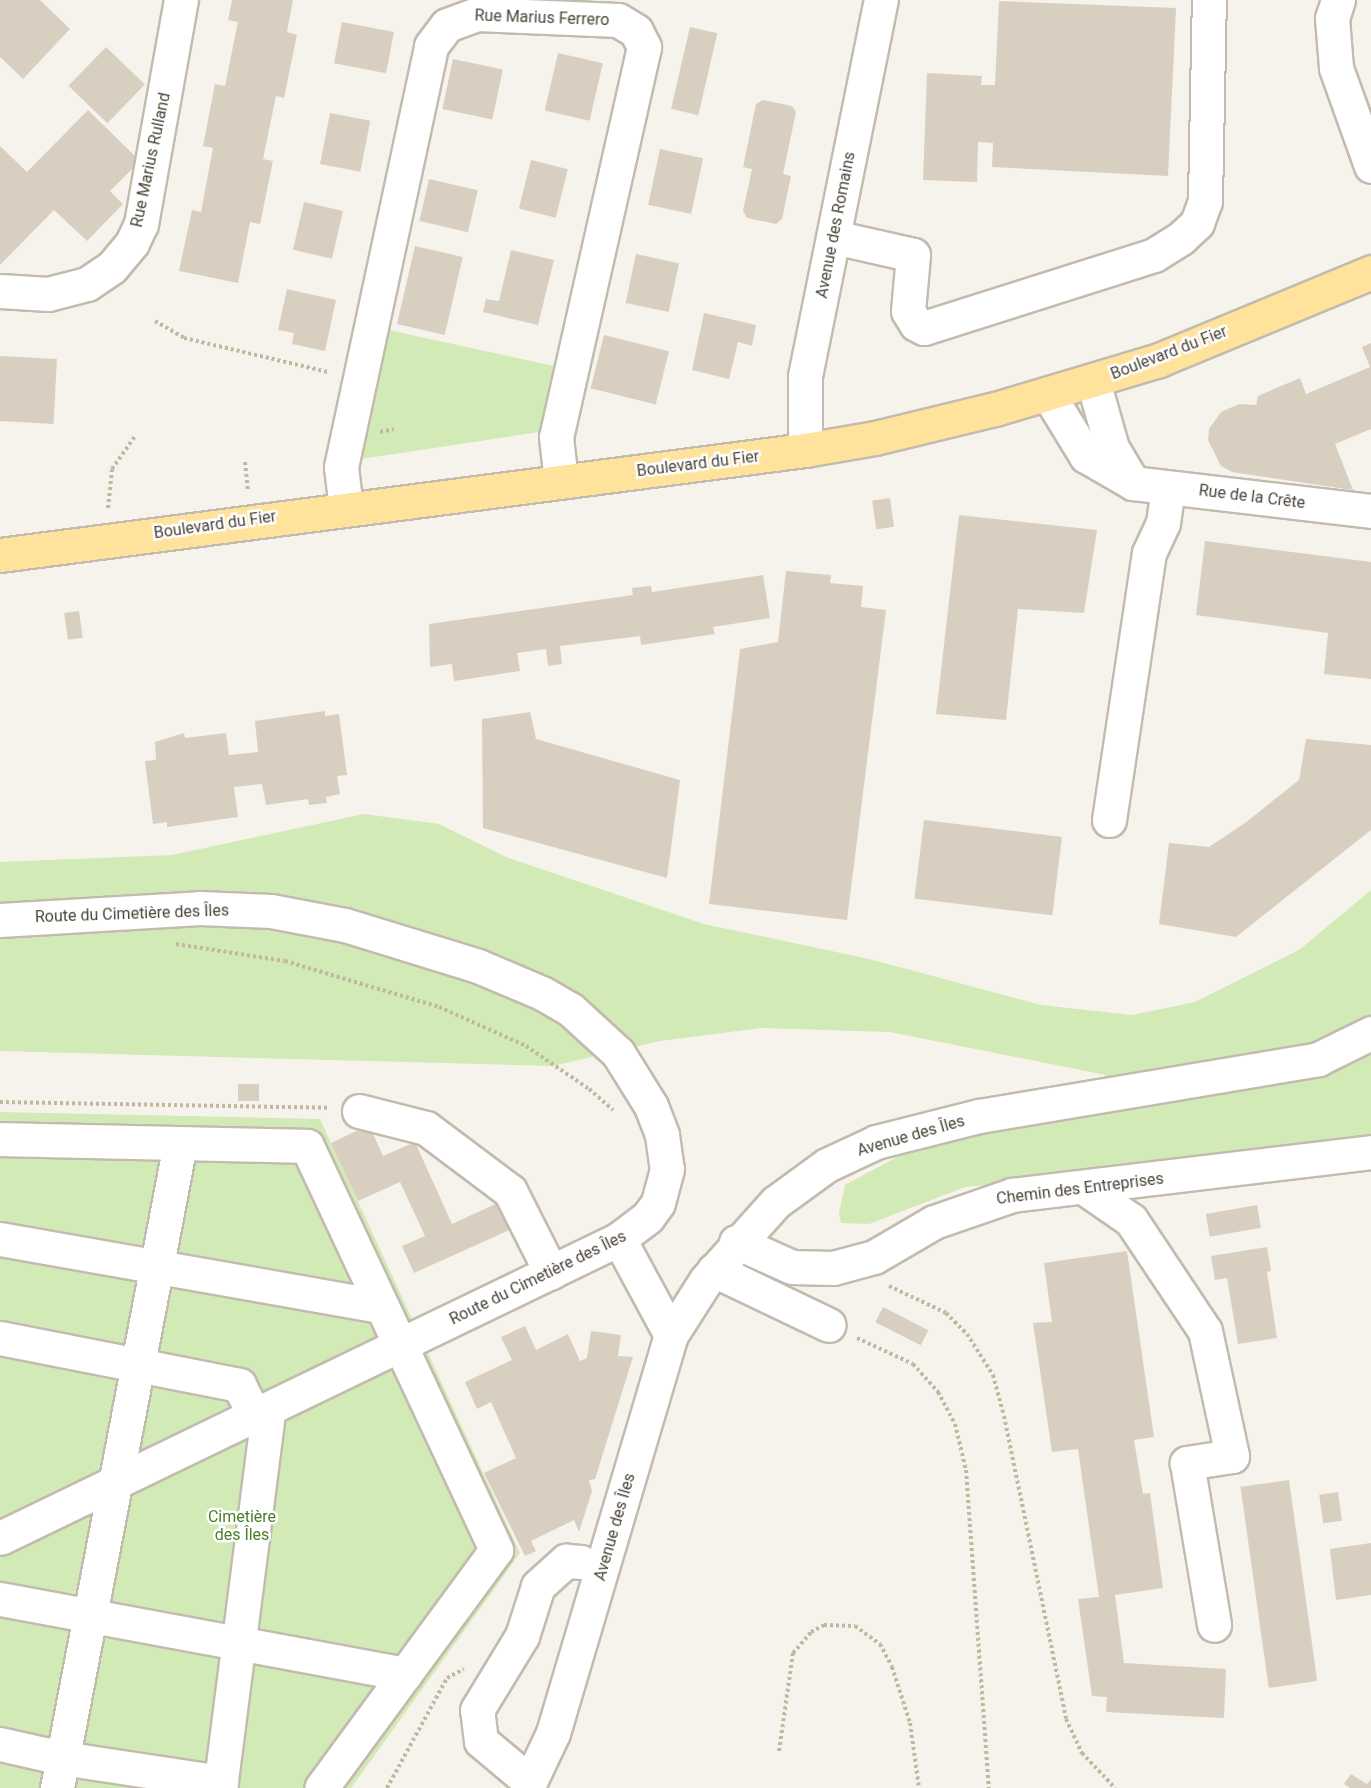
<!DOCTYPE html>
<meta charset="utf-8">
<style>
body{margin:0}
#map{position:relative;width:1371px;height:1788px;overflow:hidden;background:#f6f3ec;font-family:Roboto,sans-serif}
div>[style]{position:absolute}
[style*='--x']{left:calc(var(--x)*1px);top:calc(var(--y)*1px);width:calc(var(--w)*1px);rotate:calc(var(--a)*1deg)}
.green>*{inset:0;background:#d2eab5}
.building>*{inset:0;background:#d8cfc1;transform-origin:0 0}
.path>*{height:4px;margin-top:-2px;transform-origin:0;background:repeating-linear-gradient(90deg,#c4b79f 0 3px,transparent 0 6px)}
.roads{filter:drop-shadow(2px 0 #c2bbae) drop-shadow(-2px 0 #c2bbae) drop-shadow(0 2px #c2bbae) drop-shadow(0 -2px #c2bbae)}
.minor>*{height:33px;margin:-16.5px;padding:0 16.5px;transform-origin:16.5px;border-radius:16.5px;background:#fff}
.major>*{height:33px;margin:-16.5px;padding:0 16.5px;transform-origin:16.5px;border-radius:16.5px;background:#ffe39c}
span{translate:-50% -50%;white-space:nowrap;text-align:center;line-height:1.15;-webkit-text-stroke:5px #fff;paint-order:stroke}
.street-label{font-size:16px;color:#4b4439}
.park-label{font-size:16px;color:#4a7f2a}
</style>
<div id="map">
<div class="green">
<i style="clip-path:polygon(384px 329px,558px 367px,539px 432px,361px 459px,360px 452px)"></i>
<i style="clip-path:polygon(364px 814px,439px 824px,506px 857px,704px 924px,869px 959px,1041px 1005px,1132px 1015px,1195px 1002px,1299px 950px,1371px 890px,1371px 1134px,1227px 1161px,965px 1187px,869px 1224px,841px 1223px,839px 1213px,845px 1185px,910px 1150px,961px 1132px,1051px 1118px,1106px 1075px,890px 1032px,761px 1028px,660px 1041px,553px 1066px,0 1051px,0 862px,172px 855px)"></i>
<i style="clip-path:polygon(0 1112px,320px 1119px,520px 1553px,351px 1788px,0 1788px)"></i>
</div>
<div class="building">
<i style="clip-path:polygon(0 0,40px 0,70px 29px,23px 79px,0 57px)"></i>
<i style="clip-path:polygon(232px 0,293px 0,287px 32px,297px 35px,284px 98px,276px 96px,263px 159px,273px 161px,260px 224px,250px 222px,238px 283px,179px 271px,192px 210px,201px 212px,213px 148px,203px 146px,215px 84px,225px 86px,238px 22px,228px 20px)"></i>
<i style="clip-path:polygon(999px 1px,1176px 8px,1168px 176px,992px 167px,993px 143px,978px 142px,977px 182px,923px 180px,927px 73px,982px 76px,981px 85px,995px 85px)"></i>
<i style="left:342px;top:22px;width:53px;height:42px;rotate:11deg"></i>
<i style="left:690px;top:27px;width:28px;height:84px;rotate:13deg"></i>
<i style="left:106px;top:47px;width:54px;height:54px;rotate:44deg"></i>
<i style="left:558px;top:53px;width:46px;height:59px;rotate:13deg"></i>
<i style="left:453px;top:59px;width:51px;height:51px;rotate:12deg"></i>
<i style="clip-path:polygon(763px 100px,792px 106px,796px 112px,783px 174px,791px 176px,782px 219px,776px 224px,747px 218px,743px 211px,752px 169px,743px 167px,756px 104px)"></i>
<i style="clip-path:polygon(88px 110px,140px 161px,110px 191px,123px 204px,87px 241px,54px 210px,0 265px,0 146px,27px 172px)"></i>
<i style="left:330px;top:113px;width:41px;height:52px;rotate:11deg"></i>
<i style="left:660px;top:149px;width:44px;height:57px;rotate:12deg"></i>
<i style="left:531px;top:160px;width:38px;height:50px;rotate:14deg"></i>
<i style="left:429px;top:179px;width:50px;height:43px;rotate:13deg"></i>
<i style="left:304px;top:202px;width:40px;height:49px;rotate:13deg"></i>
<i style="left:415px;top:246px;width:49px;height:80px;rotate:13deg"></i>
<i style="clip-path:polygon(511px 250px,554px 260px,538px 325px,483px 312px,486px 299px,499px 301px)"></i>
<i style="left:636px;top:254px;width:44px;height:50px;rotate:12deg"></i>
<i style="clip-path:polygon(287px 289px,336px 300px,325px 351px,292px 344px,294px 333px,278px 330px)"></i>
<i style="clip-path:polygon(704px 313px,756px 325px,752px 346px,738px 342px,729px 379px,692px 370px)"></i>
<i style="left:604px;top:335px;width:67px;height:55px;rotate:14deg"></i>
<i style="clip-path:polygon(1371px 343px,1371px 429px,1335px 444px,1353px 490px,1232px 472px,1221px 466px,1208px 440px,1209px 429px,1221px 412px,1239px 404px,1256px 405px,1258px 396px,1300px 378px,1306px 394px,1370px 367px,1362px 347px)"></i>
<i style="left:0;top:356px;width:57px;height:65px;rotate:3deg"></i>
<i style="left:890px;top:498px;width:29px;height:18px;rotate:82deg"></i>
<i style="clip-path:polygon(959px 515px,1097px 530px,1084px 613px,1018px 609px,1006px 720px,936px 714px)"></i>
<i style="clip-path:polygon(1205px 541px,1371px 562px,1371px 679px,1324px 674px,1328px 633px,1196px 615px)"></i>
<i style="clip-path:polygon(786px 571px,831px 575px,830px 583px,863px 586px,861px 607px,886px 610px,847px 920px,709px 904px,740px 649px,778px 642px)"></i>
<i style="clip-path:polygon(763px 575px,770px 618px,713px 627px,715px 634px,641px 645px,640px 636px,560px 646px,562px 664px,548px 666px,546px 649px,517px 653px,520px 671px,454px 681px,452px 664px,430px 667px,429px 624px,633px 595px,632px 588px,651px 586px,652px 592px)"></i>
<i style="left:79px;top:611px;width:27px;height:15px;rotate:82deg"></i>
<i style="clip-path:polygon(325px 711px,325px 716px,339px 714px,347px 775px,337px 776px,340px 794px,326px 797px,327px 803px,309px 805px,308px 799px,266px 805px,262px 784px,234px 787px,238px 817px,167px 827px,167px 822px,153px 824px,145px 761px,156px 760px,155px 742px,184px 733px,185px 738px,226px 733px,229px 755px,258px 752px,255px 721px)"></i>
<i style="clip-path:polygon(530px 712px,536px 739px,680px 780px,667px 878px,483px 828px,482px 719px)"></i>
<i style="clip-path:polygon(1306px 739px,1371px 745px,1371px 830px,1236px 937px,1159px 924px,1169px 843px,1209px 847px,1245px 823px,1299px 780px)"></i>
<i style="left:924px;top:820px;width:139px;height:79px;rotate:7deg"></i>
<i style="left:238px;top:1084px;width:21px;height:17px"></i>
<i style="clip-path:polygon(369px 1125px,383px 1156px,415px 1142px,452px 1224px,504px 1200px,516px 1227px,414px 1273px,402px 1246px,425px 1236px,400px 1182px,358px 1201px,331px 1143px)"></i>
<i style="left:1257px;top:1205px;width:23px;height:52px;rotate:80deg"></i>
<i style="clip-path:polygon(1267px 1247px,1271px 1271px,1267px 1272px,1277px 1338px,1238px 1344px,1227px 1278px,1215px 1280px,1211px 1256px)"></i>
<i style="clip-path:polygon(1127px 1251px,1154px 1437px,1134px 1440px,1143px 1494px,1150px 1493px,1163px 1588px,1115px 1595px,1124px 1663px,1226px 1669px,1224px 1718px,1106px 1712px,1107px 1697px,1092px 1696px,1078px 1599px,1099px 1597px,1078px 1449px,1052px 1452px,1033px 1323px,1052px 1322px,1044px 1263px)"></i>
<i style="left:883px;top:1307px;width:51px;height:17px;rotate:27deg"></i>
<i style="clip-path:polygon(525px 1326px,536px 1350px,568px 1334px,580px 1361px,587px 1358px,591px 1331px,621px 1335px,618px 1356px,633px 1357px,595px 1479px,589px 1480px,592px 1491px,579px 1532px,574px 1520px,531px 1541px,536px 1551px,525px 1556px,484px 1473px,516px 1458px,491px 1402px,477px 1409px,465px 1382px,512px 1360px,501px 1337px)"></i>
<i style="left:1289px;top:1480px;width:203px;height:49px;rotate:82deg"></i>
<i style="left:1338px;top:1492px;width:29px;height:19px;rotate:82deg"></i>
<i style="clip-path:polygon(1371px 1543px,1371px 1595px,1336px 1600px,1330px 1549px)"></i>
<i style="clip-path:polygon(1351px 1774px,1367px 1784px,1371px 1779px,1371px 1788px,1350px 1788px,1344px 1784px)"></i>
</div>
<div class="path">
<i style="--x:155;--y:321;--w:34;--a:30"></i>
<i style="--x:184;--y:338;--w:148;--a:13.3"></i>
<i style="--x:380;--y:432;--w:14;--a:-12"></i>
<i style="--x:245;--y:462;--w:29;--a:84"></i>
<i style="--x:108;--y:508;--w:39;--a:-84"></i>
<i style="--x:112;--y:469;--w:39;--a:-55"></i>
<i style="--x:176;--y:944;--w:110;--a:8.9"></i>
<i style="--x:285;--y:961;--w:161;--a:16.6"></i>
<i style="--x:439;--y:1007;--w:95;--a:24.1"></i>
<i style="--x:526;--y:1046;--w:76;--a:34.3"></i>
<i style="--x:589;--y:1089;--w:32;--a:41"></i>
<i style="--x:0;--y:1102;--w:329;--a:1"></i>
<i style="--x:889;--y:1286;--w:63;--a:25.3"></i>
<i style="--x:946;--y:1313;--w:30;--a:45"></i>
<i style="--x:967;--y:1334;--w:49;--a:57.6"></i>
<i style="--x:993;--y:1375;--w:42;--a:75"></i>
<i style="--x:1004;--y:1416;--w:309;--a:78.4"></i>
<i style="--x:1066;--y:1719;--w:38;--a:65"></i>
<i style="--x:1082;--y:1753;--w:48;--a:46.7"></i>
<i style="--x:857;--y:1338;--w:62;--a:24.9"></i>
<i style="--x:913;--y:1364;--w:38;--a:48"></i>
<i style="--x:938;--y:1392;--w:36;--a:62"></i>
<i style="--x:955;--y:1424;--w:47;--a:76.6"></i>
<i style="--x:966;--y:1470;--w:319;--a:85.9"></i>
<i style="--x:779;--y:1751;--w:99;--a:-81.9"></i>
<i style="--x:793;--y:1653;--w:28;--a:-49"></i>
<i style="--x:811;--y:1632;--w:15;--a:-28"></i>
<i style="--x:824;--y:1625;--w:31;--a:2"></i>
<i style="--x:855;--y:1626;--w:31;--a:36"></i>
<i style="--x:880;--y:1644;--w:26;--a:62"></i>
<i style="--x:892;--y:1667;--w:59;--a:72.2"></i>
<i style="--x:910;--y:1723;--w:66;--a:82.1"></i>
<i style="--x:387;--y:1788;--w:125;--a:-61.4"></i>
<i style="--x:447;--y:1678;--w:19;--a:-28"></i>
</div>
<div class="roads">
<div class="minor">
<i style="--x:1338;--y:0;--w:19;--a:108"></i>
<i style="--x:1332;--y:18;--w:50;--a:85.4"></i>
<i style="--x:1336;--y:68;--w:104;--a:70.3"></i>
<i style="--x:834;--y:237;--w:81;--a:12.8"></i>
<i style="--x:913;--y:255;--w:56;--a:95.1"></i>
<i style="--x:908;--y:311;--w:15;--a:58"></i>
<i style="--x:916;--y:324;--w:9;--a:27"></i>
<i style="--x:924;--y:328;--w:241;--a:-17.6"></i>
<i style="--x:1154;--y:255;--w:32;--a:-32"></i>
<i style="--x:1181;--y:238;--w:22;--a:-43"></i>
<i style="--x:1197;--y:223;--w:23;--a:-70"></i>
<i style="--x:1205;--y:201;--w:201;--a:-88.9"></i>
<i style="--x:0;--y:291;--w:48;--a:3.6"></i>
<i style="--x:48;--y:294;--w:40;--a:-14.4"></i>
<i style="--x:87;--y:284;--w:30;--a:-34"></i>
<i style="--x:112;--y:267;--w:31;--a:-50"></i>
<i style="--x:132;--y:243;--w:21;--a:-65"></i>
<i style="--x:141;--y:224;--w:228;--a:-79.9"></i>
<i style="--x:1093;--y:381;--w:70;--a:74.2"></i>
<i style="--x:1112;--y:448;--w:41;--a:59"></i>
<i style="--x:1048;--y:394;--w:73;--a:58.5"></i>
<i style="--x:1086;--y:456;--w:54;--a:29.9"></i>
<i style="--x:1133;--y:483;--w:240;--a:6.7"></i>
<i style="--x:805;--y:450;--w:74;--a:-90"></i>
<i style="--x:805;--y:376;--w:384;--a:-78.6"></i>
<i style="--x:346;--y:508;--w:41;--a:-97"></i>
<i style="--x:341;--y:467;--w:431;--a:-77.9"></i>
<i style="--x:431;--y:46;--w:26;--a:-53"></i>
<i style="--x:447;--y:25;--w:32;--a:-20"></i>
<i style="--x:477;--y:14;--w:141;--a:2.4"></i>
<i style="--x:618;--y:20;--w:21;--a:31"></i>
<i style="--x:636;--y:31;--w:18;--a:63"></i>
<i style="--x:644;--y:47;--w:400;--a:102.7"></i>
<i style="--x:556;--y:437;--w:44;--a:83.5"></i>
<i style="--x:1109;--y:820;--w:270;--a:-81.5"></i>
<i style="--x:1149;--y:553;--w:33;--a:-65"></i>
<i style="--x:1163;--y:523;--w:35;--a:-82"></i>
<i style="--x:0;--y:920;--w:200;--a:-3.4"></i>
<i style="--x:200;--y:908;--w:71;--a:2.4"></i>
<i style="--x:271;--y:911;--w:75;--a:10.7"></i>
<i style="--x:345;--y:925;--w:139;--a:17.1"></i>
<i style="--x:478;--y:966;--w:69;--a:22.9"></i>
<i style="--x:542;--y:993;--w:32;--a:30"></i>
<i style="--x:570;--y:1009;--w:65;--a:42.5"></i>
<i style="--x:618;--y:1053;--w:62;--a:58.1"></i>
<i style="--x:651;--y:1106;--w:31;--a:69"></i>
<i style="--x:662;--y:1135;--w:34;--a:82"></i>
<i style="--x:667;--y:1169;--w:35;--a:105"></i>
<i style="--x:658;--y:1203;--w:17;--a:126"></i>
<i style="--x:648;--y:1217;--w:36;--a:143"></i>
<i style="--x:619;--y:1239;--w:687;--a:154.22"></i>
<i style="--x:359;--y:1111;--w:69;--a:14.2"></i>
<i style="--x:426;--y:1128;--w:105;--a:36.9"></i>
<i style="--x:510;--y:1191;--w:91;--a:63.2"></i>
<i style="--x:0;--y:1139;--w:307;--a:1.3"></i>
<i style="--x:307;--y:1146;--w:446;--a:64.9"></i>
<i style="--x:496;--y:1550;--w:295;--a:126.3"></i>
<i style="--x:1083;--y:1187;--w:58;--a:34.5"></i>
<i style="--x:1131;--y:1220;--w:133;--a:56.3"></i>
<i style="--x:1205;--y:1331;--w:128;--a:77.8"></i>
<i style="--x:1232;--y:1456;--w:46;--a:171.2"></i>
<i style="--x:1187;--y:1463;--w:164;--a:80.5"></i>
<i style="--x:0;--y:1239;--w:387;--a:10"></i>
<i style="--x:619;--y:1239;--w:109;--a:61.6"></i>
<i style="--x:736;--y:1242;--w:61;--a:24.1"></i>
<i style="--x:792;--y:1267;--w:41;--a:1.4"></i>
<i style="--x:833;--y:1268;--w:42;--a:-15"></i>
<i style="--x:874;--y:1257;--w:69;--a:-30.3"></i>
<i style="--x:934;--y:1222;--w:83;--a:-19.1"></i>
<i style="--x:1012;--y:1195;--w:362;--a:-6.8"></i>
<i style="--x:714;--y:1270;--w:127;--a:25.6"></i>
<i style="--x:0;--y:1338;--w:244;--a:11.1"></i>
<i style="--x:239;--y:1385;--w:37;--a:63"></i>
<i style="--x:0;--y:1599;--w:412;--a:10.5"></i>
<i style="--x:0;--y:1744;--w:64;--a:12.7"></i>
<i style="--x:62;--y:1758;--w:161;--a:8.6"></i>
<i style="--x:530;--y:1782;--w:64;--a:-140.1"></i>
<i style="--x:481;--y:1741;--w:31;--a:-97"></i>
<i style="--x:477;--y:1710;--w:87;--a:-58.7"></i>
<i style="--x:522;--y:1636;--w:52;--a:-72.3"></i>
<i style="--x:538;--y:1586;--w:38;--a:-42"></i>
<i style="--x:566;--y:1561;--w:15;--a:4"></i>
<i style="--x:57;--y:1788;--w:656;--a:-79.19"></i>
<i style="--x:220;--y:1788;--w:379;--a:-82.7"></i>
<i style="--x:527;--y:1788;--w:61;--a:-64.7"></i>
<i style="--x:553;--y:1733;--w:415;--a:-73.5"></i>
<i style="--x:671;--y:1335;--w:65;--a:-57.5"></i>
<i style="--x:706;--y:1280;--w:105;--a:-48.1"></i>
<i style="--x:776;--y:1202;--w:63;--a:-36"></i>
<i style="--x:827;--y:1165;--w:54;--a:-25.1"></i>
<i style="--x:876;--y:1142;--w:106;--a:-14.2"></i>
<i style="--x:979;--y:1116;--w:344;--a:-9.5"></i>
<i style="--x:1318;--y:1059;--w:59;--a:-26.1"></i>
</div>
<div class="major">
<i style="--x:0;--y:555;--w:812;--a:-7.43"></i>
<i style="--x:805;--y:450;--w:71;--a:-9.7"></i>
<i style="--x:875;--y:438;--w:123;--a:-13.6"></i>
<i style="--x:995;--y:409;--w:171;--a:-16.6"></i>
<i style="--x:1159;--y:360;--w:230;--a:-22.5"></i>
</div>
</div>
<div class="street-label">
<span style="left:542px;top:18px;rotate:2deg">Rue Marius Ferrero</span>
<span style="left:151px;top:160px;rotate:-78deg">Rue Marius Rulland</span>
<span style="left:836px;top:225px;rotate:-79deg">Avenue des Romains</span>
<span style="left:1169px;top:353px;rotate:-21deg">Boulevard du Fier</span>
<span style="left:698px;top:464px;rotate:-7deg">Boulevard du Fier</span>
<span style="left:1252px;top:497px;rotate:7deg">Rue de la Crête</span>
<span style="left:215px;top:525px;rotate:-8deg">Boulevard du Fier</span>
<span style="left:132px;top:914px;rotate:-2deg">Route du Cimetière des Îles</span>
<span style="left:911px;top:1136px;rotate:-16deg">Avenue des Îles</span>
<span style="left:1080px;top:1189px;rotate:-7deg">Chemin des Entreprises</span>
<span style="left:538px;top:1278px;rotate:-26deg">Route du Cimetière des Îles</span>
<span style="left:615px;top:1527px;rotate:-74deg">Avenue des Îles</span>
</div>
<div class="park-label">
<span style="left:242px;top:1526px">Cimetière<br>des Îles</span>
</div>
</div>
